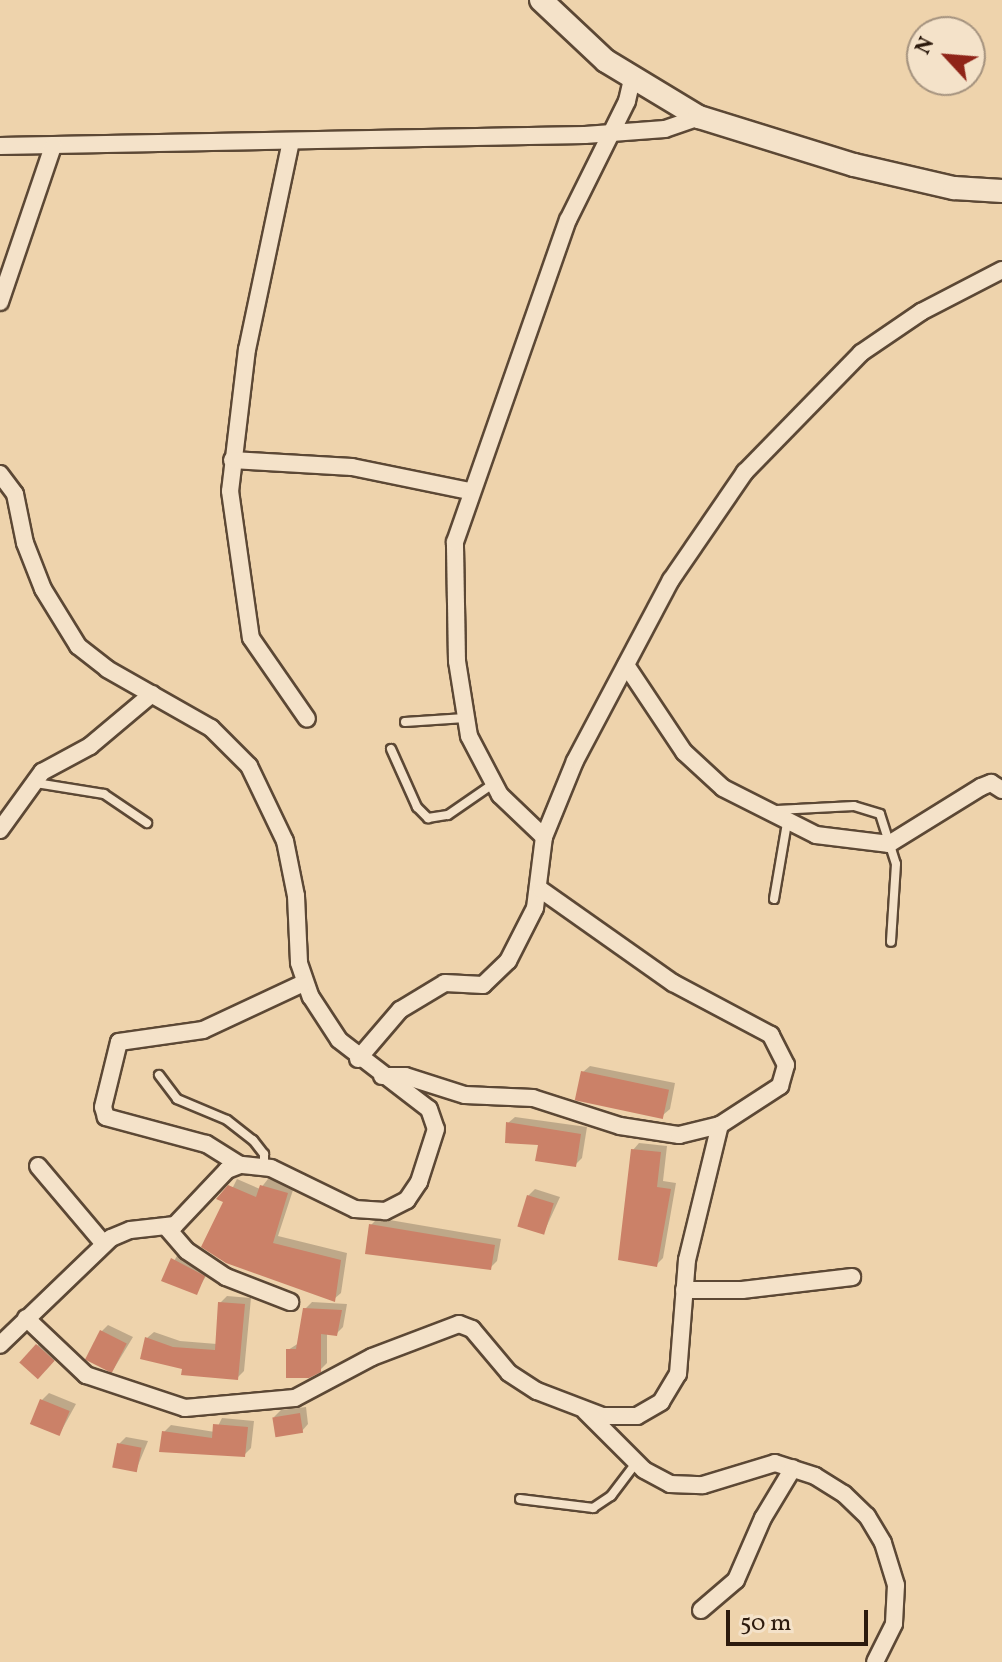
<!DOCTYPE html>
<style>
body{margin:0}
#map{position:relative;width:1002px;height:1662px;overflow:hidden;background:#eed3ac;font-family:Vollkorn,serif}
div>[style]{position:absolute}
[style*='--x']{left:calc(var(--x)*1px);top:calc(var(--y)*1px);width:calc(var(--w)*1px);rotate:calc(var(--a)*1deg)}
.shadow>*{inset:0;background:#0003}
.building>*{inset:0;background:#cb8168;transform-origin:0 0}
.roads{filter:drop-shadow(2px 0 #5c4835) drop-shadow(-2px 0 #5c4835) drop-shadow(0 2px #5c4835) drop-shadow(0 -2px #5c4835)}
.lane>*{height:8px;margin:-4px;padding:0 4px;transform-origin:4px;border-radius:4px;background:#f4e2c9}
.street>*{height:16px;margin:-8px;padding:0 8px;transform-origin:8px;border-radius:8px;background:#f4e2c9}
.secondary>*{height:22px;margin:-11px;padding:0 11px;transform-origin:11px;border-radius:11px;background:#f4e2c9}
span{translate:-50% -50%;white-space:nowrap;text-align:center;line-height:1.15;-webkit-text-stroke:6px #f4e2c9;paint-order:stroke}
.north{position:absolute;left:906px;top:16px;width:80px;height:80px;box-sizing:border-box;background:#f4e2c9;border:2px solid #a4927e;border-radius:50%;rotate:296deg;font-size:22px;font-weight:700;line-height:32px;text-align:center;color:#2c1a0d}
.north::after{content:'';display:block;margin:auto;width:28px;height:36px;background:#8f2418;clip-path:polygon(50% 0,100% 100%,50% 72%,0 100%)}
.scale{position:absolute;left:726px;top:1610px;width:142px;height:36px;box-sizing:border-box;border:4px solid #2c1a0d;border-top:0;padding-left:10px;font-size:24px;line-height:28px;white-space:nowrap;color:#2c1a0d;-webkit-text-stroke:6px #f4e2c9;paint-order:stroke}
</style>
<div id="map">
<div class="shadow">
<i style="clip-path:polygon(590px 1066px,675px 1083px,670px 1109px,663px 1115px,583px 1072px)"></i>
<i style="clip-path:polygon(515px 1117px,587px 1127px,582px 1158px,575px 1165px,508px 1123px)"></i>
<i style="clip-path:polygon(639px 1143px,667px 1146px,663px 1181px,676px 1183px,663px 1258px,656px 1265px,633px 1150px)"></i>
<i style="clip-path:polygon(237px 1179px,260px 1189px,268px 1179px,294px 1187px,278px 1236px,347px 1253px,341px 1293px,334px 1299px,226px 1201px)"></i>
<i style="clip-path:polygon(535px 1189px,560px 1197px,544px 1232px,528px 1196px)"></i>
<i style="clip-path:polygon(378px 1218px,501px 1239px,497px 1261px,490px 1268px,371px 1225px)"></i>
<i style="clip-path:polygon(179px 1252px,210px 1269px,196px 1293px,164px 1280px)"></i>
<i style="clip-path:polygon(227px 1296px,251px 1298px,244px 1371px,237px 1378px,184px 1368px,147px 1338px,154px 1332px,180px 1341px,217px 1344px,220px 1303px)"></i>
<i style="clip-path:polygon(312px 1302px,347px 1304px,343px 1327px,336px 1334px,327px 1333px,327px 1363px,320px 1370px,288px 1350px,299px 1343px,305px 1309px)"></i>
<i style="clip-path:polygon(108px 1325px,133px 1337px,113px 1370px,101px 1332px)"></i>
<i style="clip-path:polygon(44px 1338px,61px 1353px,46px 1370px,23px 1363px)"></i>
<i style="clip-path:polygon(49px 1393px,76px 1404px,60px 1433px,42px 1400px)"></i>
<i style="clip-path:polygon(306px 1407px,308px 1424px,302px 1431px,274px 1417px,281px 1410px)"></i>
<i style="clip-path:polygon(222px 1418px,254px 1421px,251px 1448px,244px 1455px,164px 1432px,171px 1425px,215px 1432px)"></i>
<i style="clip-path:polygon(126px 1437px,148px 1441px,136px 1470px,119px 1444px)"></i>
</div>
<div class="building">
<i style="left:581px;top:1071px;width:90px;height:30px;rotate:12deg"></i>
<i style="clip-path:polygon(506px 1122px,581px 1134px,576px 1167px,535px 1161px,538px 1145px,505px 1143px)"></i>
<i style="clip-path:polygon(631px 1149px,661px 1152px,657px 1187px,671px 1189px,657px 1267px,618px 1260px)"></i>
<i style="clip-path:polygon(228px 1185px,256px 1197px,260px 1185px,288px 1193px,273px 1243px,341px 1260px,335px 1302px,226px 1263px,201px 1247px,223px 1202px,216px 1199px)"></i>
<i style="left:527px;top:1195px;width:28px;height:33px;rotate:17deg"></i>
<i style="clip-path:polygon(369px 1224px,495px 1245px,491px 1270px,365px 1254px)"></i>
<i style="clip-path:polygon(171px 1258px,205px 1276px,197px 1295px,161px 1281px)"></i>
<i style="clip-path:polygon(218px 1302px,245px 1304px,238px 1380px,181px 1375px,182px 1369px,140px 1359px,145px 1337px,173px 1347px,215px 1350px)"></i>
<i style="clip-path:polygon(303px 1308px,342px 1310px,337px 1336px,321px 1334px,321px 1372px,309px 1378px,286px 1378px,286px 1349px,296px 1349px)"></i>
<i style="left:100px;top:1330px;width:30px;height:33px;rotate:27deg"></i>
<i style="left:36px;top:1344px;width:25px;height:25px;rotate:42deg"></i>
<i style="left:40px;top:1399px;width:32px;height:27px;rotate:22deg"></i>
<i style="left:300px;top:1413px;width:20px;height:28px;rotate:81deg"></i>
<i style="clip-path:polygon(213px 1424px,248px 1427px,245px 1457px,159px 1452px,162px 1431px,212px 1438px)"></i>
<i style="left:117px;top:1443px;width:25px;height:25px;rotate:11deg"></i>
</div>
<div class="roads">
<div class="lane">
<i style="--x:405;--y:722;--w:60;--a:-3.8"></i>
<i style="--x:391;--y:749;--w:64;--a:65.9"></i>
<i style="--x:417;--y:807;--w:16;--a:45"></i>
<i style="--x:428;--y:818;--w:20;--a:-9"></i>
<i style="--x:448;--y:815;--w:55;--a:-34.6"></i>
<i style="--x:36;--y:783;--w:69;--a:9.2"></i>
<i style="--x:104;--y:794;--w:52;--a:34"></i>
<i style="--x:777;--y:810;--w:77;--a:-3"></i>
<i style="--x:854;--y:806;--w:27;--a:17"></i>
<i style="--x:880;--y:814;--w:52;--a:72.3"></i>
<i style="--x:896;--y:864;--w:78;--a:93.7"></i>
<i style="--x:774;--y:899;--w:77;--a:-80.3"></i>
<i style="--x:159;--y:1075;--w:30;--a:53"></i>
<i style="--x:177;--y:1099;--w:54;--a:22.8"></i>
<i style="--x:227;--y:1120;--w:33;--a:38"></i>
<i style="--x:253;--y:1140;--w:18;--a:52"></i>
<i style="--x:264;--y:1154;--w:13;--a:90"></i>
<i style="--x:520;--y:1499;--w:74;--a:7"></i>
<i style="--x:593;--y:1508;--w:22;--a:-34"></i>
<i style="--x:611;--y:1496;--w:41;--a:-52.9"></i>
</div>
<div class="street">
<i style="--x:291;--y:141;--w:213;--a:101.9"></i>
<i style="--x:247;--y:349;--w:143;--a:96.8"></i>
<i style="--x:230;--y:491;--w:148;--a:81.9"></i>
<i style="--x:251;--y:638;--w:98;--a:55.3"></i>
<i style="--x:0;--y:146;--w:585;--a:-1.08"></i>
<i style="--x:585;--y:135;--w:80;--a:-4.3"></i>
<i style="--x:665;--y:129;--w:36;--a:-19"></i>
<i style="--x:0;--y:302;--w:165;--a:-71.2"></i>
<i style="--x:232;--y:460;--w:120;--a:3.3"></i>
<i style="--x:352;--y:467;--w:119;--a:11.6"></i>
<i style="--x:0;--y:474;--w:25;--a:53"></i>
<i style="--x:15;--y:494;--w:50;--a:78.5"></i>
<i style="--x:25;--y:543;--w:49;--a:68.6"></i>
<i style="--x:43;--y:589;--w:67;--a:58.4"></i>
<i style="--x:78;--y:646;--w:37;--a:38"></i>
<i style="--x:107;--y:669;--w:120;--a:29.6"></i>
<i style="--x:211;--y:728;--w:54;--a:45"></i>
<i style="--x:249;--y:766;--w:83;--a:64.4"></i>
<i style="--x:285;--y:841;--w:56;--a:78.7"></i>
<i style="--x:296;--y:896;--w:67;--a:87.4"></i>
<i style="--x:299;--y:963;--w:36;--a:71"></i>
<i style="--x:311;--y:997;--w:51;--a:56.9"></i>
<i style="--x:339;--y:1040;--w:113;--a:37.5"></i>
<i style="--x:429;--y:1109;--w:21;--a:71"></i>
<i style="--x:436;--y:1129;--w:56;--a:107.8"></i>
<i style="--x:419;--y:1182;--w:22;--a:124"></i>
<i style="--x:407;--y:1200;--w:25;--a:153"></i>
<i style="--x:385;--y:1211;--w:30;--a:-176"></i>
<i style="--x:355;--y:1209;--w:93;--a:-154"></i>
<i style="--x:271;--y:1168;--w:31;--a:-174"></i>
<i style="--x:240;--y:1165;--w:14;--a:159"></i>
<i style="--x:227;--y:1170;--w:76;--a:133.4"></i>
<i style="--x:175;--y:1225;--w:45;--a:173.7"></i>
<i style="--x:130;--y:1230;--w:21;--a:157"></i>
<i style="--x:111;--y:1238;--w:154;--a:136.1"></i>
<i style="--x:626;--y:665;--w:105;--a:56.3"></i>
<i style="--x:684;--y:752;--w:53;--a:42.7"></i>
<i style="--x:723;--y:788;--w:104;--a:26.8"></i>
<i style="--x:816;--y:835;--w:74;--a:7"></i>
<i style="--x:889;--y:844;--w:108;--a:-31.8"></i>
<i style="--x:981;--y:787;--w:11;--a:-22"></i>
<i style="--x:991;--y:783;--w:13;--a:32"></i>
<i style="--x:0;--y:830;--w:72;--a:-54.1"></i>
<i style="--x:42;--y:772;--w:55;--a:-28.4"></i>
<i style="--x:90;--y:746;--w:81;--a:-40"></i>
<i style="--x:544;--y:837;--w:61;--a:-136.3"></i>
<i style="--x:500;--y:795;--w:67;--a:-117.7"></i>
<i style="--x:469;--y:736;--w:76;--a:-99.1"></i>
<i style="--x:457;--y:661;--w:119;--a:-91"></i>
<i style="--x:455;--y:542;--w:341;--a:-70.7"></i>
<i style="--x:568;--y:220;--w:133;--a:-63.6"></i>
<i style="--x:627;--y:101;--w:23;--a:-77"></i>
<i style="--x:358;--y:1059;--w:65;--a:-49.4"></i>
<i style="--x:400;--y:1010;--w:52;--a:-31"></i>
<i style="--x:445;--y:983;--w:38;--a:3"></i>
<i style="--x:483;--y:985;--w:35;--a:-44"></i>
<i style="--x:508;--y:961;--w:59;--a:-63"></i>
<i style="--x:535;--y:908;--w:72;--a:-82.8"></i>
<i style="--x:544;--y:837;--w:82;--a:-67.8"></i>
<i style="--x:575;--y:761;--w:205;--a:-62.1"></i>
<i style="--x:671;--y:580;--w:131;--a:-55.6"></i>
<i style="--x:745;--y:472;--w:166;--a:-45.7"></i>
<i style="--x:861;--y:353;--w:73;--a:-34.3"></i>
<i style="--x:921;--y:312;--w:91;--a:-27.4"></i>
<i style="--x:382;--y:1076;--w:23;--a:0"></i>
<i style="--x:405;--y:1076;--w:63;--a:17.6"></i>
<i style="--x:465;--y:1095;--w:68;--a:2.5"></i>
<i style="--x:533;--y:1098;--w:91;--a:17.8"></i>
<i style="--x:620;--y:1126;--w:60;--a:8.7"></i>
<i style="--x:679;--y:1135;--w:42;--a:-13.7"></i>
<i style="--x:720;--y:1125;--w:72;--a:-33"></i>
<i style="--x:780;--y:1086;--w:22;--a:-74"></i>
<i style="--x:786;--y:1065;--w:34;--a:-117"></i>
<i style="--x:771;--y:1035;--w:111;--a:-152"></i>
<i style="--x:673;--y:983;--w:161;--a:-144.8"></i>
<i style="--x:240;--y:1165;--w:40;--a:-148"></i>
<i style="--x:206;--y:1144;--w:104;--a:-164.9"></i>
<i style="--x:106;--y:1117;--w:10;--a:-107"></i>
<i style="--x:103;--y:1107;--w:67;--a:-76.2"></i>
<i style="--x:119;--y:1042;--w:85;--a:-8.1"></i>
<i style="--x:203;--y:1030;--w:111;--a:-25"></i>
<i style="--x:38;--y:1166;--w:102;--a:49.8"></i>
<i style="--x:167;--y:1228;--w:30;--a:49"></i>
<i style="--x:187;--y:1251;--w:47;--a:33.7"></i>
<i style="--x:226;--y:1277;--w:69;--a:21.3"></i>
<i style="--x:684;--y:1290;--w:58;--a:0"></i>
<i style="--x:742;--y:1290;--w:111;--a:-6.7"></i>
<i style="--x:26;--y:1318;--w:83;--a:43.5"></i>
<i style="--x:86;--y:1375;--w:104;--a:18.4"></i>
<i style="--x:185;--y:1408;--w:110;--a:-5.2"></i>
<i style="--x:295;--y:1398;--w:87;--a:-28"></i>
<i style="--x:372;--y:1357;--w:93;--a:-20.8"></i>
<i style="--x:459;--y:1324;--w:14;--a:21"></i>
<i style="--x:472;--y:1329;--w:57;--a:49.9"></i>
<i style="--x:509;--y:1373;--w:33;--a:33"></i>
<i style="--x:537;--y:1391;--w:70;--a:21"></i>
<i style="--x:602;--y:1416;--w:35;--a:0"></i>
<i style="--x:637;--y:1416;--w:28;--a:-30"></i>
<i style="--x:661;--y:1402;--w:33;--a:-59"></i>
<i style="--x:678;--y:1374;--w:114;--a:-85.5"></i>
<i style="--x:687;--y:1260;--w:139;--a:-76.3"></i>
<i style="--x:585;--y:1411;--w:83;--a:45"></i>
<i style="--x:644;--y:1470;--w:30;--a:28"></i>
<i style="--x:670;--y:1484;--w:33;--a:2"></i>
<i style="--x:703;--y:1485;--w:75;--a:-17"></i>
<i style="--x:775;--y:1463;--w:42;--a:18"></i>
<i style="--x:815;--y:1476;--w:34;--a:32"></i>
<i style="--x:844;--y:1494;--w:32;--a:44"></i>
<i style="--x:867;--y:1516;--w:31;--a:59"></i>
<i style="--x:883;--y:1543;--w:44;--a:72.8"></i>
<i style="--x:896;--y:1585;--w:39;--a:93"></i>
<i style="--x:894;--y:1624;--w:42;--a:116.6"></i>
<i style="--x:701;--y:1610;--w:46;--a:-40.6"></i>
<i style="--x:736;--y:1580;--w:68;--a:-66.5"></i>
<i style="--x:763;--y:1518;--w:58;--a:-59"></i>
</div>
<div class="secondary">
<i style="--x:541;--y:0;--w:89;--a:43.2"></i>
<i style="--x:606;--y:61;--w:109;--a:31.1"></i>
<i style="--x:699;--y:117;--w:162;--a:17.2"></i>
<i style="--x:854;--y:165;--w:103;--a:13"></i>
<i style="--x:954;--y:188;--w:48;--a:3.6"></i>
</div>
</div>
<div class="north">N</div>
<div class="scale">50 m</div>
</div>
